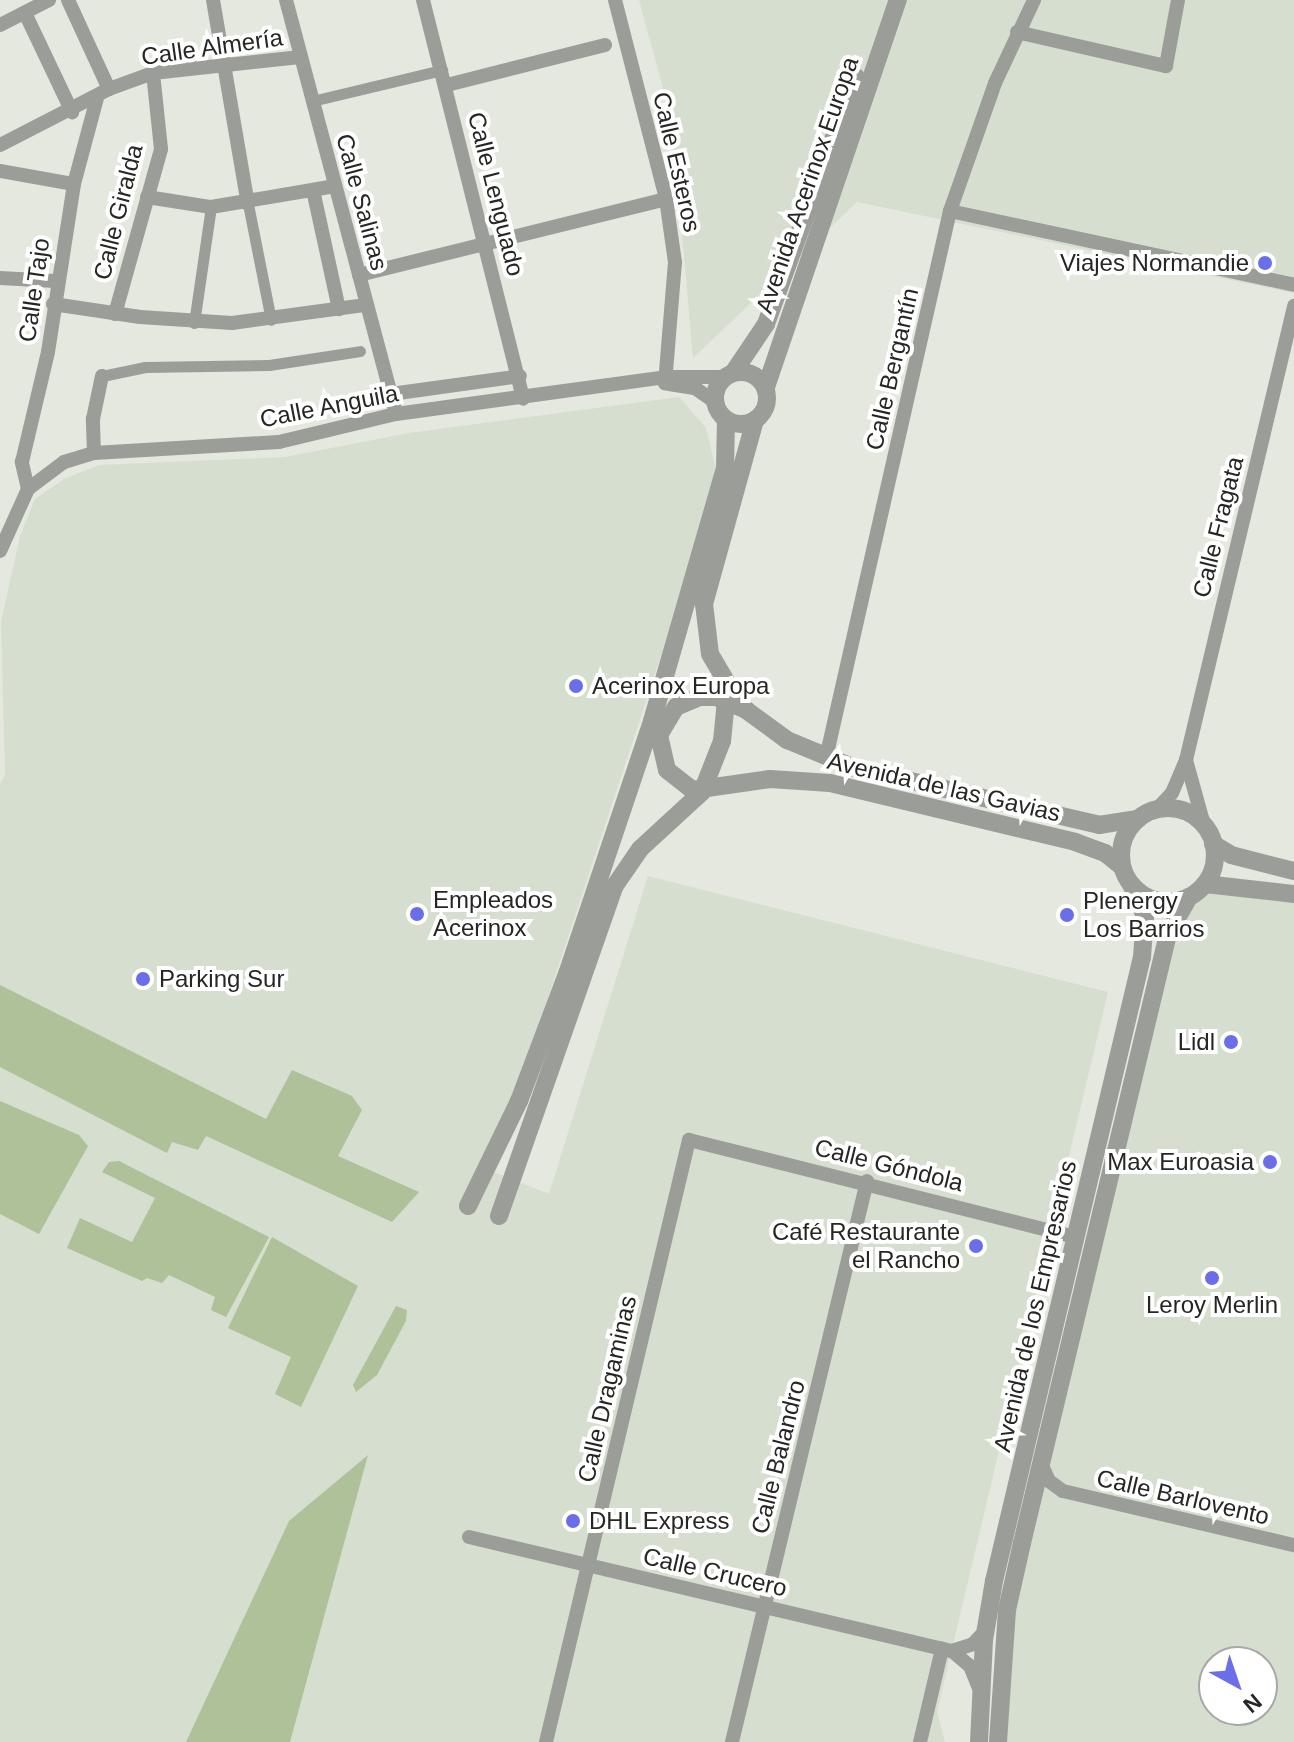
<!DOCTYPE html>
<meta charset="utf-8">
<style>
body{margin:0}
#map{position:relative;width:1294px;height:1742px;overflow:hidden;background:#e4e8de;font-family:Arial,sans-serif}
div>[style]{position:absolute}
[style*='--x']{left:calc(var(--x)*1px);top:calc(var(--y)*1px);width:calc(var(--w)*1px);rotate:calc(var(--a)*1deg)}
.built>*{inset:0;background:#d6dfcf}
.green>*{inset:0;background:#aec198}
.pedestrian>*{height:11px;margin:-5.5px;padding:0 5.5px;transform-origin:5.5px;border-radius:5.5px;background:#9b9d99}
.minor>*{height:14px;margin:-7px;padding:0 7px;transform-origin:7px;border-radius:7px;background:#9b9d99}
.tertiary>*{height:18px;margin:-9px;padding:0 9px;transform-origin:9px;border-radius:9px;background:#9b9d99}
.tertiary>.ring{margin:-9px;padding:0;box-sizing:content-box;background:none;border:18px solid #9b9d99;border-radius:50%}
.dots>*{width:22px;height:22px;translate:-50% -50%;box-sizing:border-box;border:4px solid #fff;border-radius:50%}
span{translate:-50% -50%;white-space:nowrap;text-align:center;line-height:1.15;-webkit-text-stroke:8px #fff;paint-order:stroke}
.street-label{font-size:24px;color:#262724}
.poi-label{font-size:24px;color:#262724}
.right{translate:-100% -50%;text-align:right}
.left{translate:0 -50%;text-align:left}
.north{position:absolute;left:1198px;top:1646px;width:80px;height:80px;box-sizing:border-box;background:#fff;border:2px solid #a8a9a7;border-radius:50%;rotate:140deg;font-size:22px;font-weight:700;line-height:32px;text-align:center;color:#262724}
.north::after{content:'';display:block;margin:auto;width:28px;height:36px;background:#6a6ee8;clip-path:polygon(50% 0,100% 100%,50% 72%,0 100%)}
</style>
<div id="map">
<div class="built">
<i style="clip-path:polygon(639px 0,1294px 0,1294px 293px,857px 202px,693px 358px,672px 121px)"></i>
<i style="clip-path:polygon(679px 397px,706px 428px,716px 470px,697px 547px,540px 1022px,484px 1168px,549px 1194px,648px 876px,1108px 992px,937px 1712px,945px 1742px,0 1742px,0 784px,5px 775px,1px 622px,20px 536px,35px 499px,64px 479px,99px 465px,285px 457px,409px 433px)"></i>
<i style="clip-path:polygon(evenodd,1205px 884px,1294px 896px,1294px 1742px,998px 1742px,1001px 1661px,1155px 986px,1189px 897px,1205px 884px,1214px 1662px,1262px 1662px,1262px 1710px,1214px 1710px,1214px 1662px)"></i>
</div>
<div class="green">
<i style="clip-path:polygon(0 985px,266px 1119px,292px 1070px,352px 1096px,362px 1110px,338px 1156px,419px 1192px,392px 1222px,206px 1136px,198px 1150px,172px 1142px,167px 1153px,0 1067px)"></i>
<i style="clip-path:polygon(0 1101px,79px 1135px,88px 1146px,39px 1234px,0 1214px)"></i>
<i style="clip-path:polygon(119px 1161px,269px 1237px,226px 1317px,211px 1310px,215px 1297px,169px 1275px,162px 1283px,147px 1278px,142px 1281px,67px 1248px,80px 1218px,132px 1242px,155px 1198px,102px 1172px,109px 1162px)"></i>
<i style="clip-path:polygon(272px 1237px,358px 1286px,301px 1407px,275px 1394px,291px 1357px,228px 1328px)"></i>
<i style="clip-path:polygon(396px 1306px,407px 1310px,406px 1321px,377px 1375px,356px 1392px,353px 1385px)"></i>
<i style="clip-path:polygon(368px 1455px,290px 1742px,186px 1742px,289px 1521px)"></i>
</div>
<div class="pedestrian">
<i style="--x:312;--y:101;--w:134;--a:-13.4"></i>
<i style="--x:248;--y:204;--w:118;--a:78.8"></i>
<i style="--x:194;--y:323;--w:117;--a:-81.7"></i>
<i style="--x:102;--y:376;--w:44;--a:-11.8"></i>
<i style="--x:145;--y:367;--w:124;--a:-0.9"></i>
<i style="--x:269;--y:365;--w:92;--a:-8.7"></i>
</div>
<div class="minor">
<i style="--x:68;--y:0;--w:98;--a:65.3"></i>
<i style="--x:213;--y:0;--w:207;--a:80.3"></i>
<i style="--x:286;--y:0;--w:428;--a:75.1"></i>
<i style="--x:423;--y:0;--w:411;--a:75.9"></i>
<i style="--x:615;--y:0;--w:205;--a:75.6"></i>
<i style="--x:666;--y:199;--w:64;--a:81.9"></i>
<i style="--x:675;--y:262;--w:122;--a:94.7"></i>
<i style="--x:25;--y:13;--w:110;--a:64.6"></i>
<i style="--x:0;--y:25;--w:55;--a:-27"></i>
<i style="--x:1017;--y:32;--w:153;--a:12.9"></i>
<i style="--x:1166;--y:66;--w:67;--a:-79.7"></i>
<i style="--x:447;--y:85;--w:163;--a:-14.2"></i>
<i style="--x:0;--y:145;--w:123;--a:-27.2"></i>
<i style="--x:109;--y:89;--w:47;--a:-20"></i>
<i style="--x:153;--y:73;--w:148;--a:-6.2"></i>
<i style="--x:0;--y:171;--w:75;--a:10"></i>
<i style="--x:313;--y:190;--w:122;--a:77.7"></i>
<i style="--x:147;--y:197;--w:65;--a:8.9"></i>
<i style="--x:211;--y:207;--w:126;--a:-9.6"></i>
<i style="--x:950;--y:211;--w:352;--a:12.1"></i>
<i style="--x:359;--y:275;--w:316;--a:-13.9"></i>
<i style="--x:0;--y:278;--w:55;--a:3.1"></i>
<i style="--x:53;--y:304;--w:88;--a:8.5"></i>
<i style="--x:140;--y:317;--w:92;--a:3.7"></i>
<i style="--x:232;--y:323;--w:135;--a:-7.7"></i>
<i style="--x:115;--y:314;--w:171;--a:-74.4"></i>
<i style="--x:161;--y:149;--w:76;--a:-96"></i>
<i style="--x:669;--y:384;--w:26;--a:9"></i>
<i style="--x:695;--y:388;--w:24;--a:35"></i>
<i style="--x:391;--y:394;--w:130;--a:-7.9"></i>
<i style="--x:94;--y:453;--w:34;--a:-92"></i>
<i style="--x:93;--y:419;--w:44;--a:-78.2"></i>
<i style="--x:28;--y:489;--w:28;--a:-103"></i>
<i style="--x:22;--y:462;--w:113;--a:-76.7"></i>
<i style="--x:48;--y:352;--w:170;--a:-81.2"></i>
<i style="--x:74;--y:184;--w:89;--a:-75"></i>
<i style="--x:0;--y:551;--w:68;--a:-65.7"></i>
<i style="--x:28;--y:489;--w:45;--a:-36.9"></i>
<i style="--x:64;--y:462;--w:31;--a:-17"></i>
<i style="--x:94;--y:453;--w:185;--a:-3.4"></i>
<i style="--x:279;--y:442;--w:120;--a:-13.5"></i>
<i style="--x:396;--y:414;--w:274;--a:-7.8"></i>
<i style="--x:667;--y:377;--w:57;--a:0"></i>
<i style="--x:826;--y:758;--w:561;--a:-77.23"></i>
<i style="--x:950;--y:211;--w:136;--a:-70.6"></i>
<i style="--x:995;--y:83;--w:92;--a:-64.8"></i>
<i style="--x:1186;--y:760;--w:67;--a:74.5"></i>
<i style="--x:1156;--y:810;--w:23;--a:-47"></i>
<i style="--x:1172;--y:793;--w:36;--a:-67"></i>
<i style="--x:1186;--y:760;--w:467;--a:-76.6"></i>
<i style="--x:1041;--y:1463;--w:20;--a:66"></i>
<i style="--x:1049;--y:1481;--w:17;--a:36"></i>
<i style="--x:1063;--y:1491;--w:237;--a:13.2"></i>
<i style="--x:469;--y:1537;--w:496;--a:13.3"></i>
<i style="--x:952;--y:1651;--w:23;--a:40"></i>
<i style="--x:970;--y:1666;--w:24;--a:68"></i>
<i style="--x:952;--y:1651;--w:22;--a:-18"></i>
<i style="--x:973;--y:1644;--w:18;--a:-47"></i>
<i style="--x:546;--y:1742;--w:619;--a:-76.64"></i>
<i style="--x:689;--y:1140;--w:399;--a:14.1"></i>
<i style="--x:732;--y:1742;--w:577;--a:-76.47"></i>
<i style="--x:920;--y:1742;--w:96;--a:-76.7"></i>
</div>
<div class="tertiary">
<i class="ring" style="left:715px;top:372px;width:34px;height:34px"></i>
<i style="--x:733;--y:373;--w:59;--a:-56"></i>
<i style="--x:766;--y:324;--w:263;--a:-70"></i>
<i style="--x:766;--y:387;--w:409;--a:-71.2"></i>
<i style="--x:736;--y:698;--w:51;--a:-120.6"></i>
<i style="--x:710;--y:654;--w:50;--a:-96.8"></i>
<i style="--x:704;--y:604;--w:191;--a:-74.5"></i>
<i style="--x:658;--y:731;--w:40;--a:77"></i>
<i style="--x:667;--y:770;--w:33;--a:38"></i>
<i style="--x:693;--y:790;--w:78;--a:-8.1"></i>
<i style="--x:770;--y:779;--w:60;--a:3.8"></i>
<i style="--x:830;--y:783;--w:252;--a:13.5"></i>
<i style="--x:1075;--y:842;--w:32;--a:20"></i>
<i style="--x:1105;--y:853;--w:22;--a:39"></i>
<i style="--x:656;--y:740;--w:39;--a:-59"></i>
<i style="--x:676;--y:707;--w:25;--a:-23"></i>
<i style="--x:699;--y:697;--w:17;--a:0"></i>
<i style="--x:716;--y:697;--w:33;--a:23"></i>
<i style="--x:746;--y:710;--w:51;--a:36.2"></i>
<i style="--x:787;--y:740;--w:74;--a:22.4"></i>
<i style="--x:855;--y:768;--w:251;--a:13.1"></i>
<i style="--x:1099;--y:825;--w:39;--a:-9"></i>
<i class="ring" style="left:1121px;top:808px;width:76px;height:76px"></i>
<i style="--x:1213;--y:844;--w:21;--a:31"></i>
<i style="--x:1231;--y:855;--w:65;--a:14.3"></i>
<i style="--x:1205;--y:884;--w:90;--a:6.4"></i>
<i style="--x:468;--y:1206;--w:117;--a:-64.1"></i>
<i style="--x:519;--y:1101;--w:136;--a:-69.3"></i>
<i style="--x:567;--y:974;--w:267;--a:-71.4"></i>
<i style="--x:652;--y:721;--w:263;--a:-73.9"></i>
<i style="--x:725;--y:468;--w:48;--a:-88.8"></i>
<i style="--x:499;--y:1216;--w:349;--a:-70.7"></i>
<i style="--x:614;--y:887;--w:46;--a:-55.6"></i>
<i style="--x:640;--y:849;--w:84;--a:-42.6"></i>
<i style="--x:702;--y:792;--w:55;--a:-68.6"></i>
<i style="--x:722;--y:741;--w:50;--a:-84.3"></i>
<i style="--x:979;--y:1742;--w:102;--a:-87.2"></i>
<i style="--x:984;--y:1640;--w:60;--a:-80.4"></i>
<i style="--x:994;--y:1581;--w:641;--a:-76.66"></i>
<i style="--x:1142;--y:957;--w:41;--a:-85.8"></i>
<i style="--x:1145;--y:916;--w:34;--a:-114"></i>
<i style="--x:998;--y:1742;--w:132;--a:-86.1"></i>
<i style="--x:1007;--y:1610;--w:69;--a:-77.4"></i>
<i style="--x:1022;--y:1543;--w:626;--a:-76.52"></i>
<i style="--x:1168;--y:934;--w:43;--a:-60.4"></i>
</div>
<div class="dots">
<i style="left:1265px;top:263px;background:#6a6ee8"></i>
<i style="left:576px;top:686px;background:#6a6ee8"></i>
<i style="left:417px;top:914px;background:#6a6ee8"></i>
<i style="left:1067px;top:915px;background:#6a6ee8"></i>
<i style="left:143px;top:979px;background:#6a6ee8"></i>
<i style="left:1231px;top:1042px;background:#6a6ee8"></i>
<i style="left:1270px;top:1162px;background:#6a6ee8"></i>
<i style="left:976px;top:1246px;background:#6a6ee8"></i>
<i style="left:1212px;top:1278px;background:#6a6ee8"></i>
<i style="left:573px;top:1521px;background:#6a6ee8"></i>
</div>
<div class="street-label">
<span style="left:212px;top:47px;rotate:-8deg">Calle Almería</span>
<span style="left:677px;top:162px;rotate:77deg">Calle Esteros</span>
<span style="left:807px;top:185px;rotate:-71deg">Avenida Acerinox Europa</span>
<span style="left:496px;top:194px;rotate:76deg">Calle Lenguado</span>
<span style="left:362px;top:202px;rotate:75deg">Calle Salinas</span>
<span style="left:118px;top:212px;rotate:-76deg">Calle Giralda</span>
<span style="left:34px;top:290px;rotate:-82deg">Calle Tajo</span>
<span style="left:892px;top:369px;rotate:-77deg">Calle Bergantín</span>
<span style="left:329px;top:406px;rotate:-11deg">Calle Anguila</span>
<span style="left:1218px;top:527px;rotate:-76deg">Calle Fragata</span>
<span style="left:944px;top:787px;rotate:13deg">Avenida de las Gavias</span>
<span style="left:889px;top:1165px;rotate:14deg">Calle Góndola</span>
<span style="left:1035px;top:1306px;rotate:-77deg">Avenida de los Empresarios</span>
<span style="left:607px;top:1389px;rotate:-77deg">Calle Dragaminas</span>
<span style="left:778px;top:1457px;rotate:-76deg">Calle Balandro</span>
<span style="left:1183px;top:1497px;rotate:13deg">Calle Barlovento</span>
<span style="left:715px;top:1572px;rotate:13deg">Calle Crucero</span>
</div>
<div class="poi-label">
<span class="right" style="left:1249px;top:263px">Viajes Normandie</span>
<span class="left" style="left:592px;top:686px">Acerinox Europa</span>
<span class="left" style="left:433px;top:914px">Empleados<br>Acerinox</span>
<span class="left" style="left:1083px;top:915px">Plenergy<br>Los Barrios</span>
<span class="left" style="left:159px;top:979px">Parking Sur</span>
<span class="right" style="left:1215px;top:1042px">Lidl</span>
<span class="right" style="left:1254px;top:1162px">Max Euroasia</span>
<span class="right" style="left:960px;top:1246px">Café Restaurante<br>el Rancho</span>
<span style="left:1212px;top:1305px">Leroy Merlin</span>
<span class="left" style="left:589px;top:1521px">DHL Express</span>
</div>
<div class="north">N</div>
</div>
